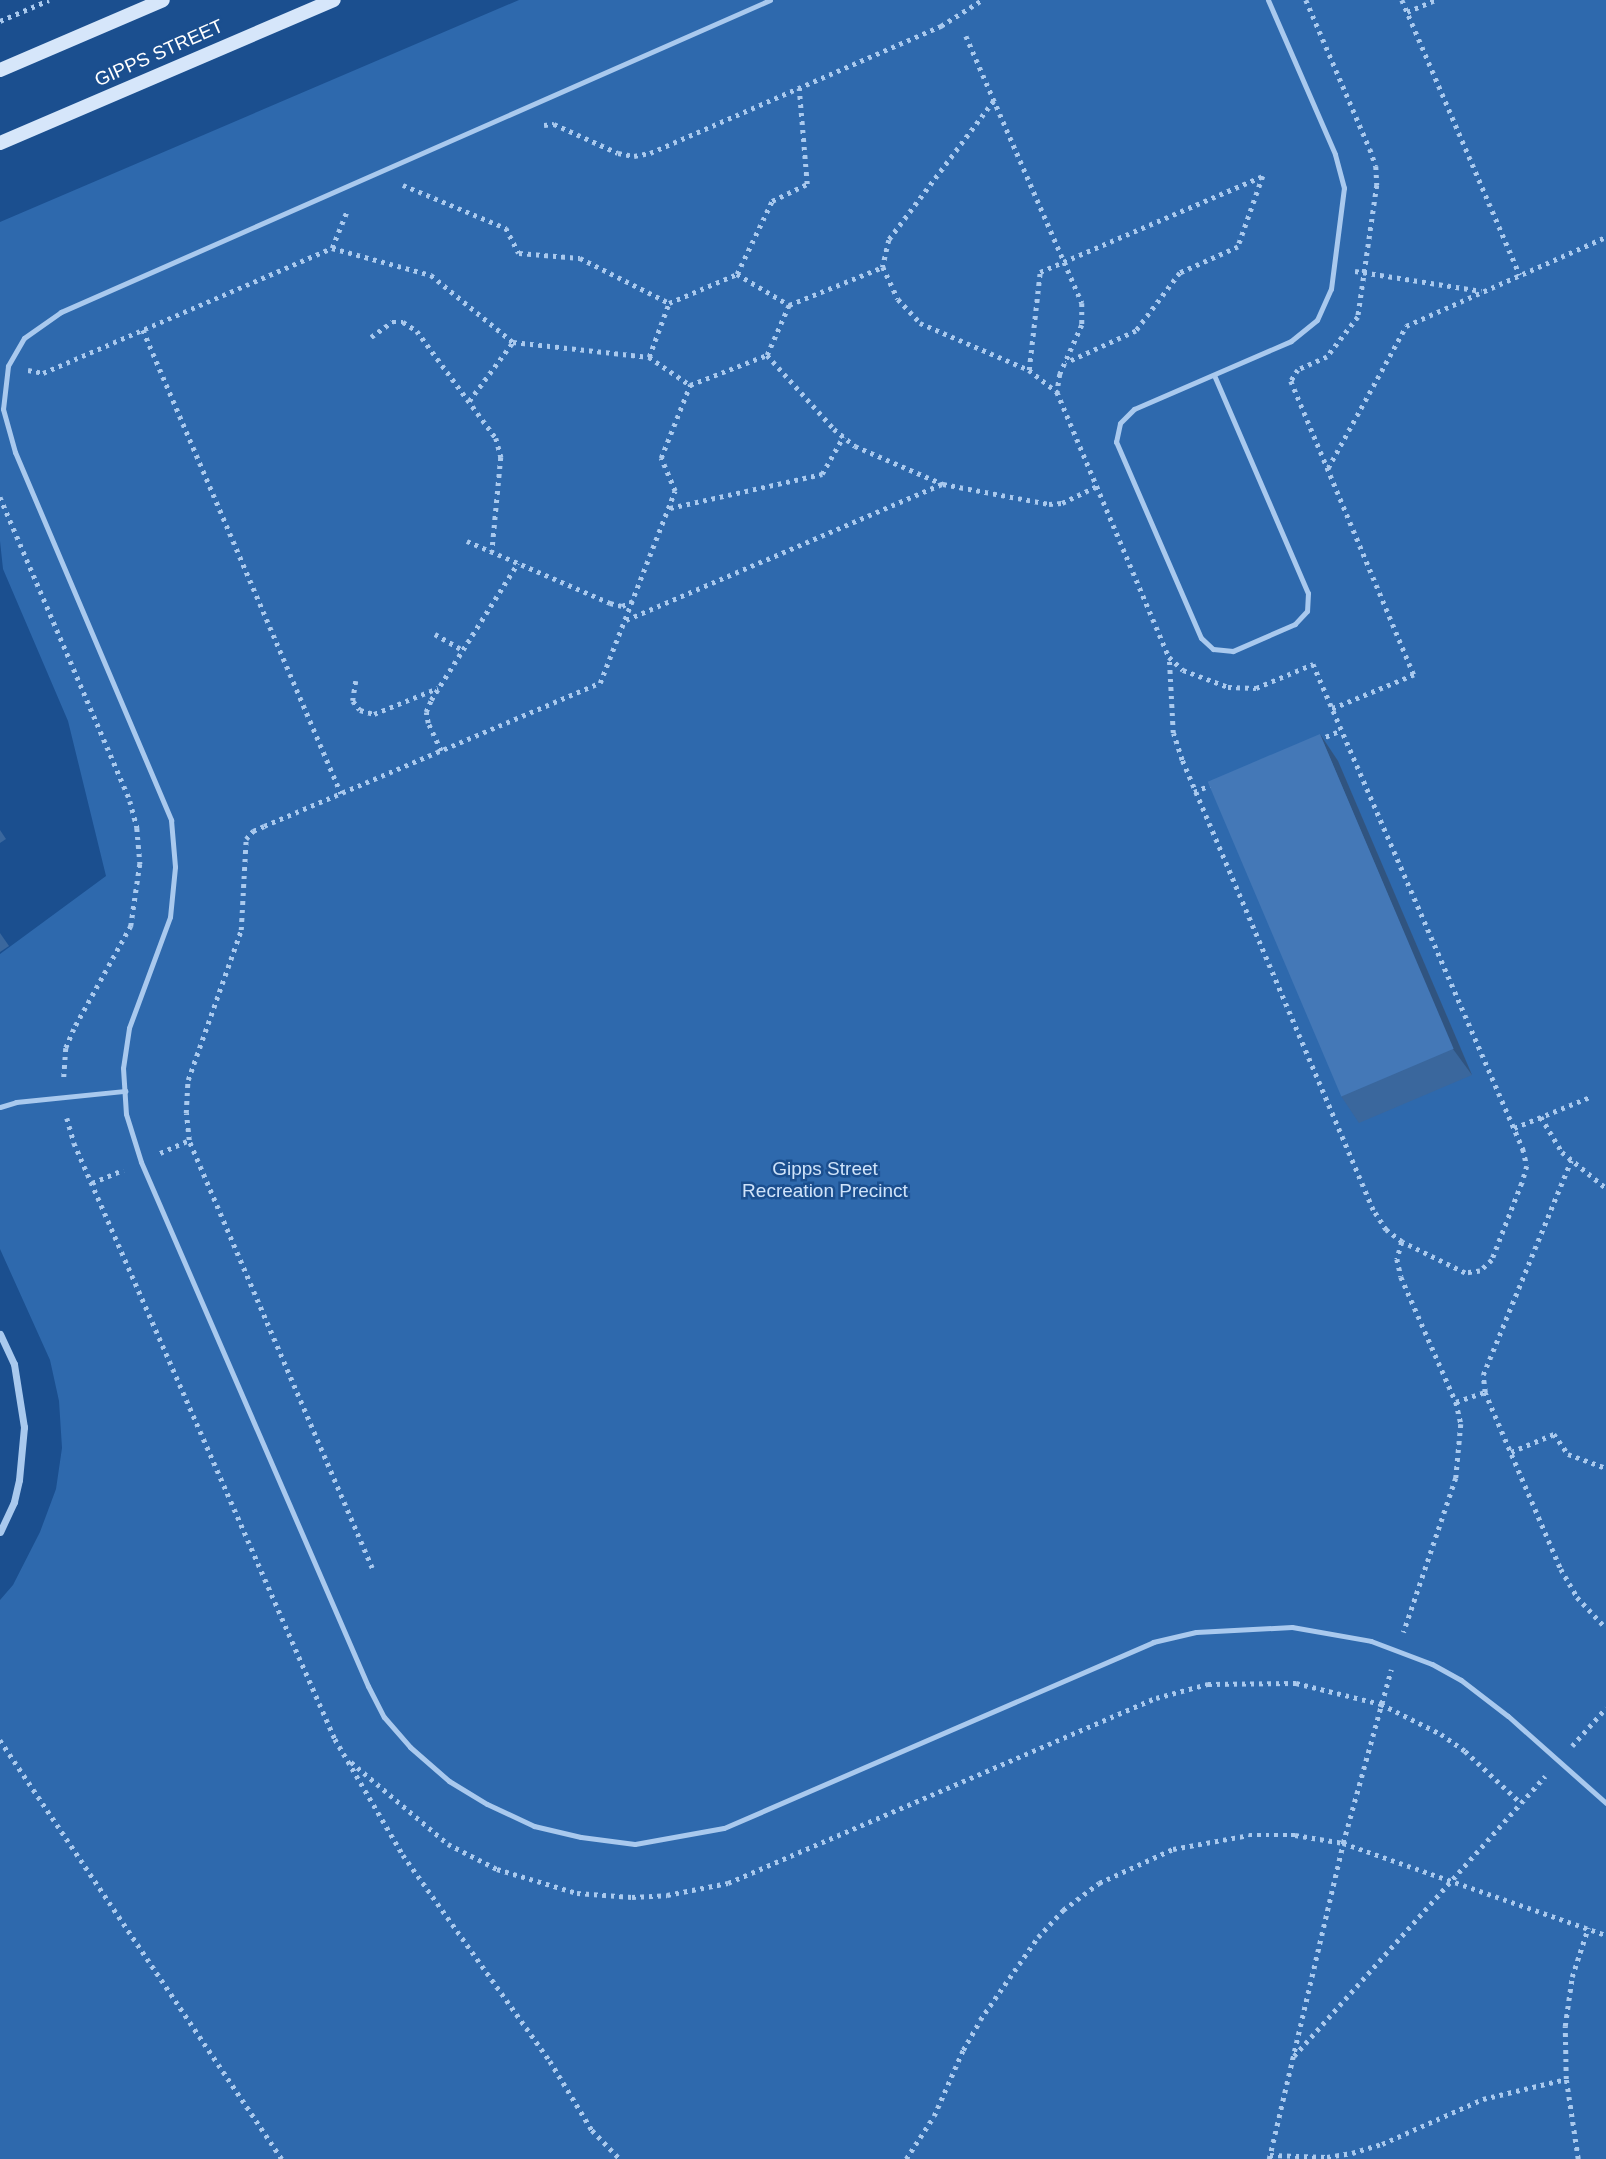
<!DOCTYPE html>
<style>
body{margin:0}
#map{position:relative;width:1606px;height:2159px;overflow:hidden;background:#1b4f8f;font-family:Arial,sans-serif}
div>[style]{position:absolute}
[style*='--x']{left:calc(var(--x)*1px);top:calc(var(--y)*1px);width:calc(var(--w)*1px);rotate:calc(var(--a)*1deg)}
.green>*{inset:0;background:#2e69ad}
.path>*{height:4.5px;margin-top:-2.25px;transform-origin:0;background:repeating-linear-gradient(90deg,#a9c9ee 0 3.5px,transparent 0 8.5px)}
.lane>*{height:5px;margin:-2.5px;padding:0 2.5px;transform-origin:2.5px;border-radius:2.5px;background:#a9c9ee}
.street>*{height:7px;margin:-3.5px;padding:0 3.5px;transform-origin:3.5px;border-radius:3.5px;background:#a9c9ee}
.secondary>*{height:14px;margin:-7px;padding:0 7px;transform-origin:7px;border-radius:7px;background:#d6e6fa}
.wall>*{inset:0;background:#3a679d}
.shaded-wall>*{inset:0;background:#305480}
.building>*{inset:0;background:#4478b7;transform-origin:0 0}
span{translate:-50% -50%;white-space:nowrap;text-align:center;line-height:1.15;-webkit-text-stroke:5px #1b4f8f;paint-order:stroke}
.street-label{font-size:19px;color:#fff}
.park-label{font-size:19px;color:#cfe3fa}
</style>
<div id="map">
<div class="green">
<i style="clip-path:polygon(519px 0,1606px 0,1606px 2159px,0 2159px,0 1600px,13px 1585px,40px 1532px,56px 1489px,62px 1448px,59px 1401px,50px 1360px,0 1249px,0 954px,106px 876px,68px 721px,3px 569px,0 541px,0 222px)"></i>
</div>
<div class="path">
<i style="--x:1306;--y:0;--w:162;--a:66.8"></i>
<i style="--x:1370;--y:149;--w:18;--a:71"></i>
<i style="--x:1376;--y:166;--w:19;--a:87"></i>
<i style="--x:1377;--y:185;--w:133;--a:98.2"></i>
<i style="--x:1358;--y:317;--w:51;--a:127.8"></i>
<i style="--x:1327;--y:357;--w:32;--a:156"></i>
<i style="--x:1298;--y:370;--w:13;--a:122"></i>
<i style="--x:1291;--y:381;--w:319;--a:67.3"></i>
<i style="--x:1414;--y:675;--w:89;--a:157.5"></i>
<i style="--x:1402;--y:0;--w:299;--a:66.8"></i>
<i style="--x:1407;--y:12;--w:30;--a:-23"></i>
<i style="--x:0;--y:21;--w:53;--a:-23.2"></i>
<i style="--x:966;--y:36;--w:291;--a:66.5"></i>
<i style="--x:1082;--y:303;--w:22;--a:90"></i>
<i style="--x:1082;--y:325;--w:54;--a:114.2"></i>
<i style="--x:1060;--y:374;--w:18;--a:99"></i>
<i style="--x:1057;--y:392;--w:288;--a:67.1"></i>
<i style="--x:1169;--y:657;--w:19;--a:43"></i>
<i style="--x:1183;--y:670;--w:48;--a:20.7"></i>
<i style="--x:1228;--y:687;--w:28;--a:2"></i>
<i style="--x:1256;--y:688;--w:62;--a:-22.8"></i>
<i style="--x:1313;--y:664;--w:529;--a:66.59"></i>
<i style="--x:1523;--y:1149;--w:17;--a:77"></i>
<i style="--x:1527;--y:1166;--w:18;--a:106"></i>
<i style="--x:1522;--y:1183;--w:83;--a:111.3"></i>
<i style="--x:1492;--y:1260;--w:16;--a:137"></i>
<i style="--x:1480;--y:1271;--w:15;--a:172"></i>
<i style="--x:1465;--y:1273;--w:70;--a:-153.8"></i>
<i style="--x:1402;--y:1242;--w:20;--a:-143"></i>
<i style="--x:1386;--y:1230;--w:24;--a:-123"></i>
<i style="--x:1373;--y:1210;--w:489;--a:-113"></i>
<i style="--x:1182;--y:760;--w:28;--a:-108"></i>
<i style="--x:1173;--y:733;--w:76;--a:-93"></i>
<i style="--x:994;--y:101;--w:174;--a:127.1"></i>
<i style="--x:889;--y:240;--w:28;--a:103"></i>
<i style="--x:883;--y:267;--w:35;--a:65"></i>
<i style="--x:898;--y:299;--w:33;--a:47"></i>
<i style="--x:920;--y:323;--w:119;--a:23.3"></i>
<i style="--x:1029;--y:370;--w:36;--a:38"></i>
<i style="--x:544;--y:125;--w:10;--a:-6"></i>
<i style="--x:554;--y:124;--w:70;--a:24.4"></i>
<i style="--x:618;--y:153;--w:16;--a:11"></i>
<i style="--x:634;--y:156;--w:16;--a:-11"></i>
<i style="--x:650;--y:153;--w:318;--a:-23.6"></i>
<i style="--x:941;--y:26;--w:49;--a:-32.4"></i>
<i style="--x:403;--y:185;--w:112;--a:22.7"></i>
<i style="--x:506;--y:228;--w:28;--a:63"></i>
<i style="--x:519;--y:253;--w:61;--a:4.7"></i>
<i style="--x:580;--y:258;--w:100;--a:26.8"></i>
<i style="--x:669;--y:303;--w:74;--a:-23.1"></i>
<i style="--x:737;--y:274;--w:81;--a:-64.4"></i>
<i style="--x:772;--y:201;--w:39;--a:-26"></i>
<i style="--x:807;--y:184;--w:96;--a:-94.8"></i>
<i style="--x:332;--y:248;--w:103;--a:15.3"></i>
<i style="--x:431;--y:275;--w:106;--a:39.3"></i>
<i style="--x:513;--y:342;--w:137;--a:6.3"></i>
<i style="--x:649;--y:357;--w:58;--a:-69.7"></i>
<i style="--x:1355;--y:271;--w:128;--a:9"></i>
<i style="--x:737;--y:274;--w:61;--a:30.8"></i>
<i style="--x:789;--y:305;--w:101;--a:-22"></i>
<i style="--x:143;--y:330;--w:504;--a:66.85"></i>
<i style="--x:371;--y:337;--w:26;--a:-36"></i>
<i style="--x:392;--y:322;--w:11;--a:0"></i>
<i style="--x:403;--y:322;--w:17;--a:33"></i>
<i style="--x:417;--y:331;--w:133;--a:53.6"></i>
<i style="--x:496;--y:438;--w:20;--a:75"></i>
<i style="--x:501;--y:457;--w:95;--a:95.4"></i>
<i style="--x:767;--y:355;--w:100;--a:47.8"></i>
<i style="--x:834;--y:429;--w:27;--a:39"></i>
<i style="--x:855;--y:446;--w:96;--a:23.4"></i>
<i style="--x:943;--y:484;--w:108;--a:10.7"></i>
<i style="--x:1049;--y:504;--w:13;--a:-4"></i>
<i style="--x:1062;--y:503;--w:39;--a:-26"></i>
<i style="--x:649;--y:357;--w:50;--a:34.3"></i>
<i style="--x:690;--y:385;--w:83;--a:-21.3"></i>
<i style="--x:767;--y:355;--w:55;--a:-66.3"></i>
<i style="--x:28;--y:370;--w:15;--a:11"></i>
<i style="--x:43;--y:373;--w:315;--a:-23.4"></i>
<i style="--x:332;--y:248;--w:40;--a:-68"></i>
<i style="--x:1029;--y:370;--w:99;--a:-83.6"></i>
<i style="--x:1040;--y:272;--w:243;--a:-23.3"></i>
<i style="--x:1263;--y:176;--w:75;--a:109.4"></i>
<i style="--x:1238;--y:247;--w:64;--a:155.9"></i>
<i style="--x:1180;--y:273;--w:73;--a:127.2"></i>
<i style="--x:1136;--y:331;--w:77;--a:155.4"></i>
<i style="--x:469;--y:401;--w:74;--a:-53.3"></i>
<i style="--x:1328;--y:468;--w:162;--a:-61.2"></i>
<i style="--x:1406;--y:326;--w:219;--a:-24"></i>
<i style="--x:0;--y:497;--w:331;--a:66.8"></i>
<i style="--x:130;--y:801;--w:28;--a:75"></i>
<i style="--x:137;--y:828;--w:36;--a:85"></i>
<i style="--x:140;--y:864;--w:63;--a:98.3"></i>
<i style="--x:131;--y:926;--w:118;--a:119"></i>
<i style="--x:74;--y:1029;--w:21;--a:113"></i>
<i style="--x:66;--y:1048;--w:30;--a:94"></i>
<i style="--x:670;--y:508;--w:156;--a:-12.6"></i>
<i style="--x:822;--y:474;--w:43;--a:-60.4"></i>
<i style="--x:467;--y:541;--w:156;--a:23.4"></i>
<i style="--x:610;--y:603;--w:12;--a:14"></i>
<i style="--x:622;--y:606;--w:12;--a:-24"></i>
<i style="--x:626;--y:620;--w:344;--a:-23.3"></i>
<i style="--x:435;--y:634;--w:32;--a:30"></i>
<i style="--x:356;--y:681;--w:20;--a:99"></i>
<i style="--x:353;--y:701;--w:11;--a:52"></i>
<i style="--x:360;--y:710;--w:15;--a:16"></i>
<i style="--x:374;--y:714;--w:69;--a:-22.1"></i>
<i style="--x:1318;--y:740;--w:25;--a:-23"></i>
<i style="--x:441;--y:751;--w:31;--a:-115"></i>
<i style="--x:428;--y:723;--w:11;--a:-100"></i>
<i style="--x:426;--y:712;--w:13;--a:-67"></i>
<i style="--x:431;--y:700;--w:162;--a:-57.6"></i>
<i style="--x:1194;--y:792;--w:21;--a:-23"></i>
<i style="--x:1541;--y:1117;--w:41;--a:59"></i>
<i style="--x:1562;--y:1152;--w:57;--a:39.3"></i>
<i style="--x:67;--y:1118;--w:26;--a:74"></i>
<i style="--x:74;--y:1143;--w:651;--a:66.35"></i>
<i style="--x:335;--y:1739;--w:134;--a:59.6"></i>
<i style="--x:403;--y:1855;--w:253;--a:54.5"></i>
<i style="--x:550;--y:2061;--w:81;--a:58.7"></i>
<i style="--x:592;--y:2130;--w:40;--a:46"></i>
<i style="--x:1514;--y:1128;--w:82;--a:-22.2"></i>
<i style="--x:160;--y:1153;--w:32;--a:-24"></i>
<i style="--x:92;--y:1183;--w:34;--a:-23"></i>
<i style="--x:1402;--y:1242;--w:18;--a:106"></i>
<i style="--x:1397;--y:1259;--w:18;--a:77"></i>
<i style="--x:1401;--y:1277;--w:137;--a:66.3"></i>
<i style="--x:1456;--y:1402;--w:23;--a:77"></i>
<i style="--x:1461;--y:1424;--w:54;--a:95.3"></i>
<i style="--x:1456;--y:1478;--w:163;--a:108.7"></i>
<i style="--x:1485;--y:1392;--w:17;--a:-97"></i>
<i style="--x:1483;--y:1375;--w:232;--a:-67.7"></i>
<i style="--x:1456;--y:1402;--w:31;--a:-19"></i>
<i style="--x:1485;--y:1392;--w:193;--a:66.8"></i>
<i style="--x:1561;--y:1569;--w:32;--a:60"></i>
<i style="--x:1577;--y:1597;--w:42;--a:46.9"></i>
<i style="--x:1511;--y:1452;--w:47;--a:-22.7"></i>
<i style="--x:1554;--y:1434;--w:24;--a:55"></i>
<i style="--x:1568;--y:1454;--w:40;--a:20.2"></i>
<i style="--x:372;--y:1568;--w:465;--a:-113.2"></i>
<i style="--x:189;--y:1140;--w:27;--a:-96"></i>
<i style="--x:186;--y:1113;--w:33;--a:-87"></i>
<i style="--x:188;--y:1080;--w:159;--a:-70.5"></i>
<i style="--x:241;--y:930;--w:91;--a:-86.9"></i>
<i style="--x:246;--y:839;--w:11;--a:-49"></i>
<i style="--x:253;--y:831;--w:12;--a:-24"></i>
<i style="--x:264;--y:826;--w:365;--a:-23.1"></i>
<i style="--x:600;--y:683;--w:206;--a:-68.7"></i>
<i style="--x:675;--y:491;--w:36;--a:-113"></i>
<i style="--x:661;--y:458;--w:79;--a:-68.3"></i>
<i style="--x:0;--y:1740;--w:505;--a:56.06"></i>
<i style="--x:1572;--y:1746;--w:51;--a:-48.2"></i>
<i style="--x:351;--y:1762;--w:127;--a:40.2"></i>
<i style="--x:448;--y:1844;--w:55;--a:27"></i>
<i style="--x:497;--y:1869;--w:84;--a:16.7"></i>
<i style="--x:577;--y:1893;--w:55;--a:4.2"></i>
<i style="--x:632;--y:1897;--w:35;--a:-3"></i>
<i style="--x:667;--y:1895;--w:62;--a:-11.1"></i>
<i style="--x:728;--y:1883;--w:466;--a:-23.4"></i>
<i style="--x:1156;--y:1698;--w:54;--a:-15.1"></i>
<i style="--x:1208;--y:1684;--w:88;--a:-0.7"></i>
<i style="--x:1296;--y:1683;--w:88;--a:13.9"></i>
<i style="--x:1381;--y:1704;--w:67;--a:26.6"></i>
<i style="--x:1441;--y:1734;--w:29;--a:35"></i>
<i style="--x:1465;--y:1751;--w:76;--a:42.9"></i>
<i style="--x:1294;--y:2056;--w:376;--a:-48.1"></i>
<i style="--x:1270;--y:2155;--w:57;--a:2"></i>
<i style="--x:1327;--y:2157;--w:25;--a:-9"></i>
<i style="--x:1352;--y:2153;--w:31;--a:-17"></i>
<i style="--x:1382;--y:2144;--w:111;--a:-24"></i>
<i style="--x:1483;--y:2099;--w:85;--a:-13.5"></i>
<i style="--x:906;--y:2159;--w:51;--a:-56.9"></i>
<i style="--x:934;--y:2116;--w:72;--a:-66.3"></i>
<i style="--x:963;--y:2050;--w:34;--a:-60"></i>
<i style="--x:980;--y:2020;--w:101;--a:-55.1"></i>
<i style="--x:1038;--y:1937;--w:37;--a:-47"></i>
<i style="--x:1063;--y:1910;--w:45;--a:-36.9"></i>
<i style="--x:1099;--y:1883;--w:81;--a:-24.7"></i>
<i style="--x:1173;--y:1849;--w:77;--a:-10.4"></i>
<i style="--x:1249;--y:1835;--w:46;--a:0"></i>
<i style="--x:1295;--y:1835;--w:49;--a:9.5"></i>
<i style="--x:1343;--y:1843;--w:279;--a:19.3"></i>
<i style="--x:1269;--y:2159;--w:325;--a:-76.8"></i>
<i style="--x:1343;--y:1843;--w:180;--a:-74.5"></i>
<i style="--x:1578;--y:2159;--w:81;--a:-98.5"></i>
<i style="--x:1566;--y:2079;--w:53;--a:-91.1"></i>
<i style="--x:1565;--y:2026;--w:49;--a:-81.9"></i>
<i style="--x:1572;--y:1977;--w:52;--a:-71.9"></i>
</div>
<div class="lane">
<i style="--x:770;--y:0;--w:775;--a:156.25"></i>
<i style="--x:61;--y:312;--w:45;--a:144.9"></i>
<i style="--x:24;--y:338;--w:32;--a:120"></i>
<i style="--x:8;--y:366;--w:43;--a:96.6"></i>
<i style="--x:3;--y:409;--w:45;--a:74.4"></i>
<i style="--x:15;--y:452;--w:400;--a:67"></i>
<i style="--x:171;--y:820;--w:47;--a:85.1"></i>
<i style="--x:175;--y:867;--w:50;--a:95.7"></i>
<i style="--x:170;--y:917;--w:118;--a:110.3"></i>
<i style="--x:129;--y:1028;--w:40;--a:98.5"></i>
<i style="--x:123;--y:1068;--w:46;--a:86.3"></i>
<i style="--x:126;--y:1114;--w:50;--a:72.6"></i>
<i style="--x:141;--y:1162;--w:571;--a:66.58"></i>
<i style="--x:368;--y:1686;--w:35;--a:63"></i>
<i style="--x:384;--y:1717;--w:40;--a:49"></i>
<i style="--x:410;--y:1747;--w:52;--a:41.1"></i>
<i style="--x:449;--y:1781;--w:44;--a:31.2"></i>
<i style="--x:487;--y:1804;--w:52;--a:25.1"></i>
<i style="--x:534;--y:1826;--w:48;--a:13.2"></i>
<i style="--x:581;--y:1837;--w:54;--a:7.4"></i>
<i style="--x:635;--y:1844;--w:90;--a:-10.2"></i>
<i style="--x:724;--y:1828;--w:468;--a:-23.4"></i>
<i style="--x:1153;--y:1642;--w:44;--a:-13.1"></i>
<i style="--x:1196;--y:1632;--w:96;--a:-3"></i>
<i style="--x:1292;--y:1627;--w:80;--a:10"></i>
<i style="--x:1371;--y:1641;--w:65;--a:20.7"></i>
<i style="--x:1432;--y:1664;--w:33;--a:29"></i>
<i style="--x:1461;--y:1680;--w:59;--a:37.5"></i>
<i style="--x:1508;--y:1716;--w:131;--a:41.6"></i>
<i style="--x:1214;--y:375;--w:237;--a:66.7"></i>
<i style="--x:1308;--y:593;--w:18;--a:93"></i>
<i style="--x:1307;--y:611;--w:18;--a:133"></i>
<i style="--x:1295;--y:624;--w:68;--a:156.5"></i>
<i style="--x:1233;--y:651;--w:20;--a:-174"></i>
<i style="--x:1213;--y:649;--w:16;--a:-137"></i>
<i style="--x:1201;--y:638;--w:214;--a:-113.4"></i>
<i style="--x:1116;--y:442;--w:19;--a:-78"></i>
<i style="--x:1120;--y:423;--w:20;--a:-45"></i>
<i style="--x:1134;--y:409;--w:171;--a:-23.4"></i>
<i style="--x:1291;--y:341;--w:33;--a:-39"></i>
<i style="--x:1317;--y:320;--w:34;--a:-66"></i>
<i style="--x:1331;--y:289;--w:102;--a:-82.7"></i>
<i style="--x:1344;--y:188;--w:35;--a:-105"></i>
<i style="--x:1335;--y:154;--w:168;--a:-113.5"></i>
<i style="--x:0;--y:1107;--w:17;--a:-17"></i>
<i style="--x:16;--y:1102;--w:110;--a:-5.8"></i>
</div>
<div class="street">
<i style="--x:0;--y:1334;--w:33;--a:65"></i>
<i style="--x:14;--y:1364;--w:64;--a:81"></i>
<i style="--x:24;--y:1427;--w:53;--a:95.4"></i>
<i style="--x:19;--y:1480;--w:23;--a:103"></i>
<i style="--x:14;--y:1502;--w:33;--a:115"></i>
</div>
<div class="secondary">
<i style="--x:0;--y:70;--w:177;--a:-23.2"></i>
<i style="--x:0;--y:143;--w:363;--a:-23.2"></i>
</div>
<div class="wall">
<i style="clip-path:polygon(1320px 734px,1338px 761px,1472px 1075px,1359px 1123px,1341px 1096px)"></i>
<i style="clip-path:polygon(0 830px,6px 839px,0 843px)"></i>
<i style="clip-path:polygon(0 933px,9px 946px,0 952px)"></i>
</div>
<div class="shaded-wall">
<i style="clip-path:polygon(1320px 734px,1338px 761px,1472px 1075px,1453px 1049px)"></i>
</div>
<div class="building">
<i style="left:1320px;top:734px;width:342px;height:122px;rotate:67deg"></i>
</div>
<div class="street-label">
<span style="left:159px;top:53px;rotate:-24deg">GIPPS STREET</span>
</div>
<div class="park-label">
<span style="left:825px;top:1180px">Gipps Street<br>Recreation Precinct</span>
</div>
</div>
